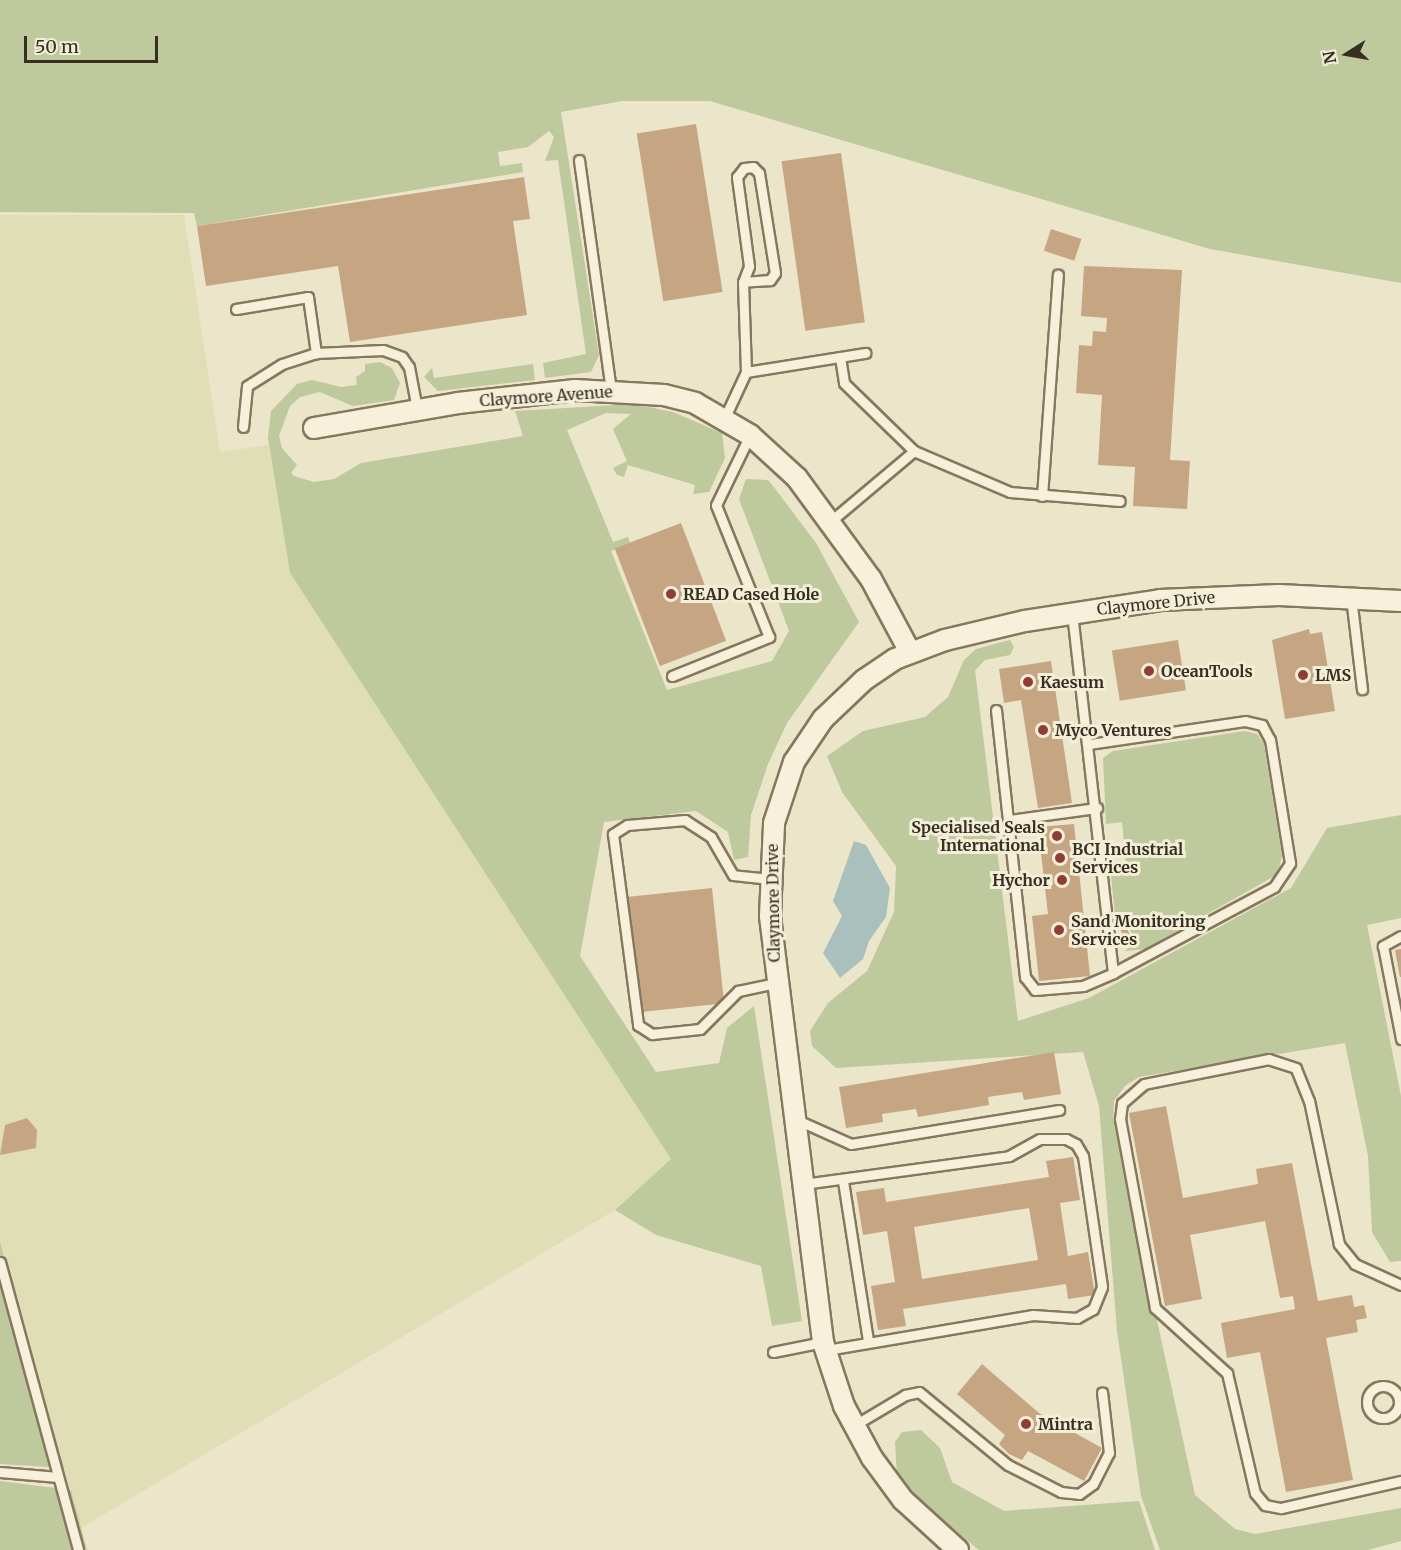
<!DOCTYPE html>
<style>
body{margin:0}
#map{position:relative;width:1401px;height:1550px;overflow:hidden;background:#ebe5c9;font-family:Merriweather,serif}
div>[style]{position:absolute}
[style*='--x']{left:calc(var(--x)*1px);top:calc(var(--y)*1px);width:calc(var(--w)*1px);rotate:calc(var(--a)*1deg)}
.farmland>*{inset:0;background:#e0deb7}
.green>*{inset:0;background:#bfc99e}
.water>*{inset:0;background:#a9c0bc}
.building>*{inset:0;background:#c6a682;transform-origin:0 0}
.roads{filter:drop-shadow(2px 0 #86785f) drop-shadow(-2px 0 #86785f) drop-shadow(0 2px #86785f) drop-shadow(0 -2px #86785f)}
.lane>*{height:9px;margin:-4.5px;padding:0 4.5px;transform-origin:4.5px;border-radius:4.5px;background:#f7f1dc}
.lane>.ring{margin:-4.5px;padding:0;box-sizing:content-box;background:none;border:9px solid #f7f1dc;border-radius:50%}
.street>*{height:20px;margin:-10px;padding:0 10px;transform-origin:10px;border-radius:10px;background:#f7f1dc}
.dots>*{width:16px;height:16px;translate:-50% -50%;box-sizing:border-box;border:3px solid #f3eed8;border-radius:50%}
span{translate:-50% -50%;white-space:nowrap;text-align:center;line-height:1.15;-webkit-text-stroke:6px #f3eed8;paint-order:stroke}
.street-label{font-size:16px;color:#382f21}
.poi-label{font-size:16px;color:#382f21;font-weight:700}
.left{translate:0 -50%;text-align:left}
.right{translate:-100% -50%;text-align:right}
.north{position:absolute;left:1317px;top:24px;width:60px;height:60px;-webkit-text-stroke:4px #f3eed8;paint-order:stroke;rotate:259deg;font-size:16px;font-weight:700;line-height:24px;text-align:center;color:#382f21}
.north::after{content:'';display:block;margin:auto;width:21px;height:27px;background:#382f21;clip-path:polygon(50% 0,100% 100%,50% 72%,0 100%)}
.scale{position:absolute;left:24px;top:36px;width:134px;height:27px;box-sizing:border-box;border:3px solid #382f21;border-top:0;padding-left:8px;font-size:18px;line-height:21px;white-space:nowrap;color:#382f21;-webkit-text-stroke:4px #f3eed8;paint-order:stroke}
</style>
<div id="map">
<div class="farmland">
<i style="clip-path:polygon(0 215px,184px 215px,220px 452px,269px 445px,290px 573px,671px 1159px,615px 1210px,81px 1528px,0 1242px)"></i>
</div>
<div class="green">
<i style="clip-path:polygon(0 0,1401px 0,1401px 283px,1210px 249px,710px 101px,622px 101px,561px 112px,599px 355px,591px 372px,545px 378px,543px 363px,586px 354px,558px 160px,545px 161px,554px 137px,549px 131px,528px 147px,498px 152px,500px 166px,522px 163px,523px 172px,197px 226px,194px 213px,0 212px)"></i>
<i style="clip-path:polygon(380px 362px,392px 368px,400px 383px,394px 400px,353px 406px,320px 392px,300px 397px,290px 406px,279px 436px,282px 448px,297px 465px,291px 473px,294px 476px,314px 482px,334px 479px,361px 463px,523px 436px,515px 411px,634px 404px,673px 412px,722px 433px,725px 458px,709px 492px,693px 494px,695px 485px,628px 465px,624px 477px,617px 475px,613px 468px,627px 461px,613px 429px,631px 414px,606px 413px,567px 430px,613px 542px,628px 537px,630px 543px,611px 551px,667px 690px,772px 661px,789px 631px,739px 499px,746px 479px,768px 480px,773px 486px,816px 543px,859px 622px,787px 723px,768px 764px,751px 815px,748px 857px,734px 860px,728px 832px,696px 811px,604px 822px,580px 956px,656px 1072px,719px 1063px,727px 1028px,754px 1006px,802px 1321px,772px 1326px,761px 1266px,656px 1235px,615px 1210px,671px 1159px,290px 573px,268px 438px,271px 411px,297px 384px,312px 380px,341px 387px,357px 385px,356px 377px,365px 371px,365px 364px)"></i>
<i style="clip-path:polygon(533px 364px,535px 380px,438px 391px,424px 377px,432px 368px,434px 378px)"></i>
<i style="clip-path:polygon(1010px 640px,1014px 647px,1010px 655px,985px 660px,975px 670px,1018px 1021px,1089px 998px,1291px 888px,1327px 828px,1401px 815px,1401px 918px,1367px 925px,1401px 1096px,1401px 1261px,1390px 1262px,1372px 1232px,1368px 1156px,1345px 1043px,1139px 1077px,1125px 1086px,1114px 1101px,1113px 1118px,1195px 1495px,1235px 1529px,1255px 1534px,1401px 1508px,1401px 1541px,1368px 1550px,1160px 1550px,1141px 1496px,1117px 1331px,1099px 1106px,1083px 1052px,836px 1068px,812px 1046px,810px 1031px,828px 1003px,867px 971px,894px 912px,896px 866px,842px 792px,827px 756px,863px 731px,925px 717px,948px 697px,964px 660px,976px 649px)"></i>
<i style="clip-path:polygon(1245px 731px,1257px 734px,1264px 744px,1282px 855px,1278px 874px,1145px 949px,1125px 951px,1136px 941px,1124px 920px,1116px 925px,1110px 866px,1126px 864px,1122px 822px,1106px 824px,1103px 758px,1113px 751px)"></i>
<i style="clip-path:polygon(0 1242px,64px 1468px,0 1464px)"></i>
<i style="clip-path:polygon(921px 1430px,940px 1448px,952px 1482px,1004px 1511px,1139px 1501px,1155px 1550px,979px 1550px,912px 1496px,897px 1476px,895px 1442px,902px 1432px)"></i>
<i style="clip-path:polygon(0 1481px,71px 1490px,87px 1550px,0 1550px)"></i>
</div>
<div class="water">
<i style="clip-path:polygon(854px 841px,866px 845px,890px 888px,886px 917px,869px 941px,863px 959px,840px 978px,823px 953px,842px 916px,833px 901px)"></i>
</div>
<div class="building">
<i style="left:696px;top:124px;width:170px;height:60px;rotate:81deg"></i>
<i style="left:841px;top:153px;width:171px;height:60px;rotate:82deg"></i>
<i style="clip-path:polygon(524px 177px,530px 219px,513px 221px,527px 315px,350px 342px,338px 266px,206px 286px,197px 226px)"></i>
<i style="left:1051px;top:229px;width:32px;height:23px;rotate:18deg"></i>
<i style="clip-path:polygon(1084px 266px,1182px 270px,1170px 460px,1190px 461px,1187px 509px,1133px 506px,1135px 467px,1098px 465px,1102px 395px,1076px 393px,1079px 345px,1092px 346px,1093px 331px,1106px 332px,1107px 318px,1081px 316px)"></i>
<i style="left:681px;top:523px;width:126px;height:71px;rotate:69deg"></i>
<i style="clip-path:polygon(1309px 629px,1310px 634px,1322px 632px,1335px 711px,1285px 719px,1272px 640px)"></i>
<i style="left:1178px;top:640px;width:51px;height:67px;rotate:81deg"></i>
<i style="clip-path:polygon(1051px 661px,1072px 803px,1038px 808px,1021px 700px,1004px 703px,999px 669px)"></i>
<i style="clip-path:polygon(1074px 824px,1090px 976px,1039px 981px,1032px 916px,1048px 914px,1038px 827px)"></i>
<i style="left:712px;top:888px;width:116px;height:86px;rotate:84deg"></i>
<i style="left:1123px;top:922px;width:23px;height:6px;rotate:61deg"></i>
<i style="clip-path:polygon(1401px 949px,1401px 977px,1400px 977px,1395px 950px)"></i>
<i style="clip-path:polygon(1054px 1052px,1061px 1094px,1024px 1100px,1022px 1092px,988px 1097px,989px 1105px,918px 1117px,916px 1109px,882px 1114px,883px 1122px,846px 1128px,839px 1087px)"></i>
<i style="clip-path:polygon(1166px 1106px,1183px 1198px,1258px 1184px,1256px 1169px,1292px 1163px,1318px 1301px,1352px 1295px,1354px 1307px,1364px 1305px,1367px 1318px,1356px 1320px,1358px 1332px,1326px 1338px,1353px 1480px,1286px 1492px,1260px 1352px,1227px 1358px,1221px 1323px,1295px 1309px,1293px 1296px,1280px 1298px,1265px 1221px,1190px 1235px,1202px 1299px,1165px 1306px,1129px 1113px)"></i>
<i style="clip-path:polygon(27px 1118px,37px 1130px,36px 1148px,0 1155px,5px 1125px)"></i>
<i style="clip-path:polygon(evenodd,1073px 1157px,1080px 1200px,1060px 1203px,1068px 1256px,1088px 1252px,1095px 1295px,1068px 1299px,1066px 1284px,903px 1309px,906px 1326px,878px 1330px,871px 1286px,895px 1282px,887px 1231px,863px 1235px,856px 1192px,884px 1188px,886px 1202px,1049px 1177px,1046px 1161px,1073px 1157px,1029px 1208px,1038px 1260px,922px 1279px,914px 1227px,1029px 1208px)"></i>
<i style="clip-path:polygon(982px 1364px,1039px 1413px,1102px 1448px,1084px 1481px,1028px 1451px,1022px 1460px,1009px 1454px,999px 1444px,1005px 1435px,957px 1394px)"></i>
</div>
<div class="roads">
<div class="lane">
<i style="--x:579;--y:160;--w:232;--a:82.1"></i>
<i style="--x:236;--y:309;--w:73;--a:-9.5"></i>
<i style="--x:308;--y:297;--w:57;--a:81.9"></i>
<i style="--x:840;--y:357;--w:26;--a:81"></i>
<i style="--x:844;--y:383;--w:98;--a:44.2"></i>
<i style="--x:914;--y:451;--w:104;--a:23.1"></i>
<i style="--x:1010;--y:492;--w:110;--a:4.7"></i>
<i style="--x:746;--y:372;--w:121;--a:-9.1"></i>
<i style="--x:725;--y:417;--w:50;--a:-65"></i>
<i style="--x:746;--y:372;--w:90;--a:-91.9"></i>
<i style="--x:743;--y:282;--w:17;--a:-69"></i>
<i style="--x:749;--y:266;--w:90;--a:-97.7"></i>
<i style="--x:737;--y:177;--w:11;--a:-52"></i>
<i style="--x:744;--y:168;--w:9;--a:-6"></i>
<i style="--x:753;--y:167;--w:8;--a:45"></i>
<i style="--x:759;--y:173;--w:101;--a:80.9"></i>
<i style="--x:775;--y:273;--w:9;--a:126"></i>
<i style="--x:770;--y:280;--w:27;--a:176"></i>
<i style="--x:243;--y:427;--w:41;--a:-84.4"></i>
<i style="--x:247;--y:386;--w:41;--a:-32.2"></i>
<i style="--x:282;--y:364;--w:36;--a:-18"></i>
<i style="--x:316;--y:353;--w:67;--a:-2.6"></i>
<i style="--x:383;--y:350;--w:20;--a:20"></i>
<i style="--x:402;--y:357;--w:12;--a:55"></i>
<i style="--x:409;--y:367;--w:43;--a:79.2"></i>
<i style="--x:1042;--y:496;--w:222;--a:-85.9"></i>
<i style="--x:832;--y:520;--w:107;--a:-40.1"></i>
<i style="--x:1351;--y:597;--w:93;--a:83.2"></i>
<i style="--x:1072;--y:613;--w:362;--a:83.5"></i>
<i style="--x:672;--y:676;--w:105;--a:-21.9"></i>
<i style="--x:769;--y:637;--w:142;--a:-111.9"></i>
<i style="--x:716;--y:505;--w:78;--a:-64.1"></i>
<i style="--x:996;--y:710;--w:269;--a:83.8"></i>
<i style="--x:1025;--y:977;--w:16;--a:52"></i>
<i style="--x:1035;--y:990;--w:48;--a:-4.8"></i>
<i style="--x:1083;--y:986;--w:33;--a:-23"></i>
<i style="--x:1113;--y:973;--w:183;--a:-28.1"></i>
<i style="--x:1274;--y:887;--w:29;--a:-56"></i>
<i style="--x:1290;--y:863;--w:125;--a:-99.2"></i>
<i style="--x:1270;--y:740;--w:17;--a:-118"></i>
<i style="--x:1262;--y:725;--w:17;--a:-167"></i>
<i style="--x:1245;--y:721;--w:157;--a:171.6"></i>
<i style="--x:1009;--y:820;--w:89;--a:-7.8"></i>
<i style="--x:770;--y:879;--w:37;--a:-174"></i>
<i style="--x:733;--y:875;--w:44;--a:-120.1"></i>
<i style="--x:711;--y:837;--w:31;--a:-147"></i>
<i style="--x:685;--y:820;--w:58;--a:175.1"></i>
<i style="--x:627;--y:825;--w:17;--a:147"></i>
<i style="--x:613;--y:834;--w:193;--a:82.5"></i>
<i style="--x:638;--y:1025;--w:17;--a:33"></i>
<i style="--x:652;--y:1034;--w:48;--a:-5.9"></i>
<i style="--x:700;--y:1029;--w:54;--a:-45"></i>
<i style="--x:738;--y:991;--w:38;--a:-12"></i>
<i style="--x:1401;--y:936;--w:21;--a:151"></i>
<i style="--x:1383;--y:946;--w:95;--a:79"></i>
<i style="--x:795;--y:1119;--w:61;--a:24.1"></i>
<i style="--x:851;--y:1144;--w:211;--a:-9.3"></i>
<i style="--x:843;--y:1181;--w:162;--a:81.1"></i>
<i style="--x:803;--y:1184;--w:208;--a:-7.7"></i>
<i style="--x:1009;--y:1156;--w:35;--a:-29"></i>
<i style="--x:1040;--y:1139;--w:26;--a:0"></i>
<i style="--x:1066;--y:1139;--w:11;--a:27"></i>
<i style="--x:1076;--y:1144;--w:14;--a:60"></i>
<i style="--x:1083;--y:1156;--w:132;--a:81.7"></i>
<i style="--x:1102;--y:1287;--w:24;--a:112"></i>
<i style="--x:1093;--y:1309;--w:18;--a:151"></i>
<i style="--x:1077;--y:1318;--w:44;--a:-176.1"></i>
<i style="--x:1033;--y:1315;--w:211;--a:170.4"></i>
<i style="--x:0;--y:1262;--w:298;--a:74.8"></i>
<i style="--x:1401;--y:1285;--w:51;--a:-155.5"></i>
<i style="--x:1355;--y:1264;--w:26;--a:-129"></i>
<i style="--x:1339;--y:1244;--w:146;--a:-101.8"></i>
<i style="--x:1309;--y:1101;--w:35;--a:-112"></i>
<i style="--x:1296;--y:1068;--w:28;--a:-162"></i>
<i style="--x:1269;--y:1059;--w:127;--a:168.7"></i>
<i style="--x:1144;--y:1084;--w:29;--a:139"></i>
<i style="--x:1122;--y:1103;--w:16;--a:97"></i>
<i style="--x:1120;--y:1119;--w:192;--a:79.5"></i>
<i style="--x:1155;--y:1308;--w:97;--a:42.1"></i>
<i style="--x:1227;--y:1373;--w:123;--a:76.9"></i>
<i style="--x:1255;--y:1493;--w:16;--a:50"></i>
<i style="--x:1265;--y:1505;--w:16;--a:11"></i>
<i style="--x:1281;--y:1508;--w:123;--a:-12.7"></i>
<i style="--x:773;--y:1352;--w:51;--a:-11.3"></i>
<i class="ring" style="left:1367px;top:1386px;width:23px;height:23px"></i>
<i style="--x:853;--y:1426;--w:61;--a:-30.8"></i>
<i style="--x:905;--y:1395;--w:14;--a:-12"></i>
<i style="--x:919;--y:1392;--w:115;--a:39.4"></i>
<i style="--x:1008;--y:1465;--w:59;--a:27"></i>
<i style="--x:1061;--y:1492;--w:18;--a:6"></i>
<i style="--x:1079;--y:1494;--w:17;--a:-36"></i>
<i style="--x:1093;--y:1484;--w:35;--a:-63"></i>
<i style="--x:1109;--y:1453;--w:61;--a:-96.5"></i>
<i style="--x:0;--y:1472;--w:58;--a:4.9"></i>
</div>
<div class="street">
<i style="--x:314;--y:428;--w:146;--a:-9.8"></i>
<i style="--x:458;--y:403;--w:118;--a:-6.3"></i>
<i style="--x:575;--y:390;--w:89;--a:3.2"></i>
<i style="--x:664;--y:395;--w:32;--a:14"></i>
<i style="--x:695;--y:403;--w:64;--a:30.2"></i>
<i style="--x:750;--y:435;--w:64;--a:42.5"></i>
<i style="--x:797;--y:478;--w:125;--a:53.8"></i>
<i style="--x:871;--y:579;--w:83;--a:61.9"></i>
<i style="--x:958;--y:1550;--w:74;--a:-137.7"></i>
<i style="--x:903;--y:1500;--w:52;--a:-126.4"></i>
<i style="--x:872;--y:1458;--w:59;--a:-118.3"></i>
<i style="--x:844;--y:1406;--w:67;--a:-108.2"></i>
<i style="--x:823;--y:1342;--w:429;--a:-97.1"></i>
<i style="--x:770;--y:916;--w:93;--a:-87.5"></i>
<i style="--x:774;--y:823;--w:64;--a:-71.8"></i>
<i style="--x:794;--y:762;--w:52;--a:-56"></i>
<i style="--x:823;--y:719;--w:57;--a:-43.6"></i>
<i style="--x:864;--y:680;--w:37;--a:-34"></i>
<i style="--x:895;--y:659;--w:53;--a:-20.8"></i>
<i style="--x:945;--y:640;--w:82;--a:-13.4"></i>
<i style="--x:1025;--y:621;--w:137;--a:-8.8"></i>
<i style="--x:1160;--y:600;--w:119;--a:-2.4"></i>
<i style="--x:1279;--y:595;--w:122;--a:2.8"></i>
</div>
</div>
<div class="dots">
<i style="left:671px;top:594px;background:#913d34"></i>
<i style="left:1149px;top:671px;background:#913d34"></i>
<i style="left:1303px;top:675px;background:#913d34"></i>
<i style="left:1028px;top:682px;background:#913d34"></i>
<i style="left:1043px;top:730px;background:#913d34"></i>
<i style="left:1057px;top:836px;background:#913d34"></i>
<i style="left:1060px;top:858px;background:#913d34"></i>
<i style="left:1062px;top:880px;background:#913d34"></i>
<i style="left:1059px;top:930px;background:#913d34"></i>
<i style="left:1026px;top:1424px;background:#913d34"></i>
</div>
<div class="street-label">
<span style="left:546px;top:396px;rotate:-4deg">Claymore Avenue</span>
<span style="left:1156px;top:603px;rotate:-6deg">Claymore Drive</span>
<span style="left:773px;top:903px;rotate:-91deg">Claymore Drive</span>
</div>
<div class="poi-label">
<span class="left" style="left:683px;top:594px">READ Cased Hole</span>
<span class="left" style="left:1161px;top:671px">OceanTools</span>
<span class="left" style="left:1315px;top:675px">LMS</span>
<span class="left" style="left:1040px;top:682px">Kaesum</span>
<span class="left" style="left:1055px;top:730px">Myco Ventures</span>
<span class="right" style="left:1045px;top:836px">Specialised Seals<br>International</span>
<span class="left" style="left:1072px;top:858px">BCI Industrial<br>Services</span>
<span class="right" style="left:1050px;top:880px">Hychor</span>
<span class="left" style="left:1071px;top:930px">Sand Monitoring<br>Services</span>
<span class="left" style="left:1038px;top:1424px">Mintra</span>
</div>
<div class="north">N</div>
<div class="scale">50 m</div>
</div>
